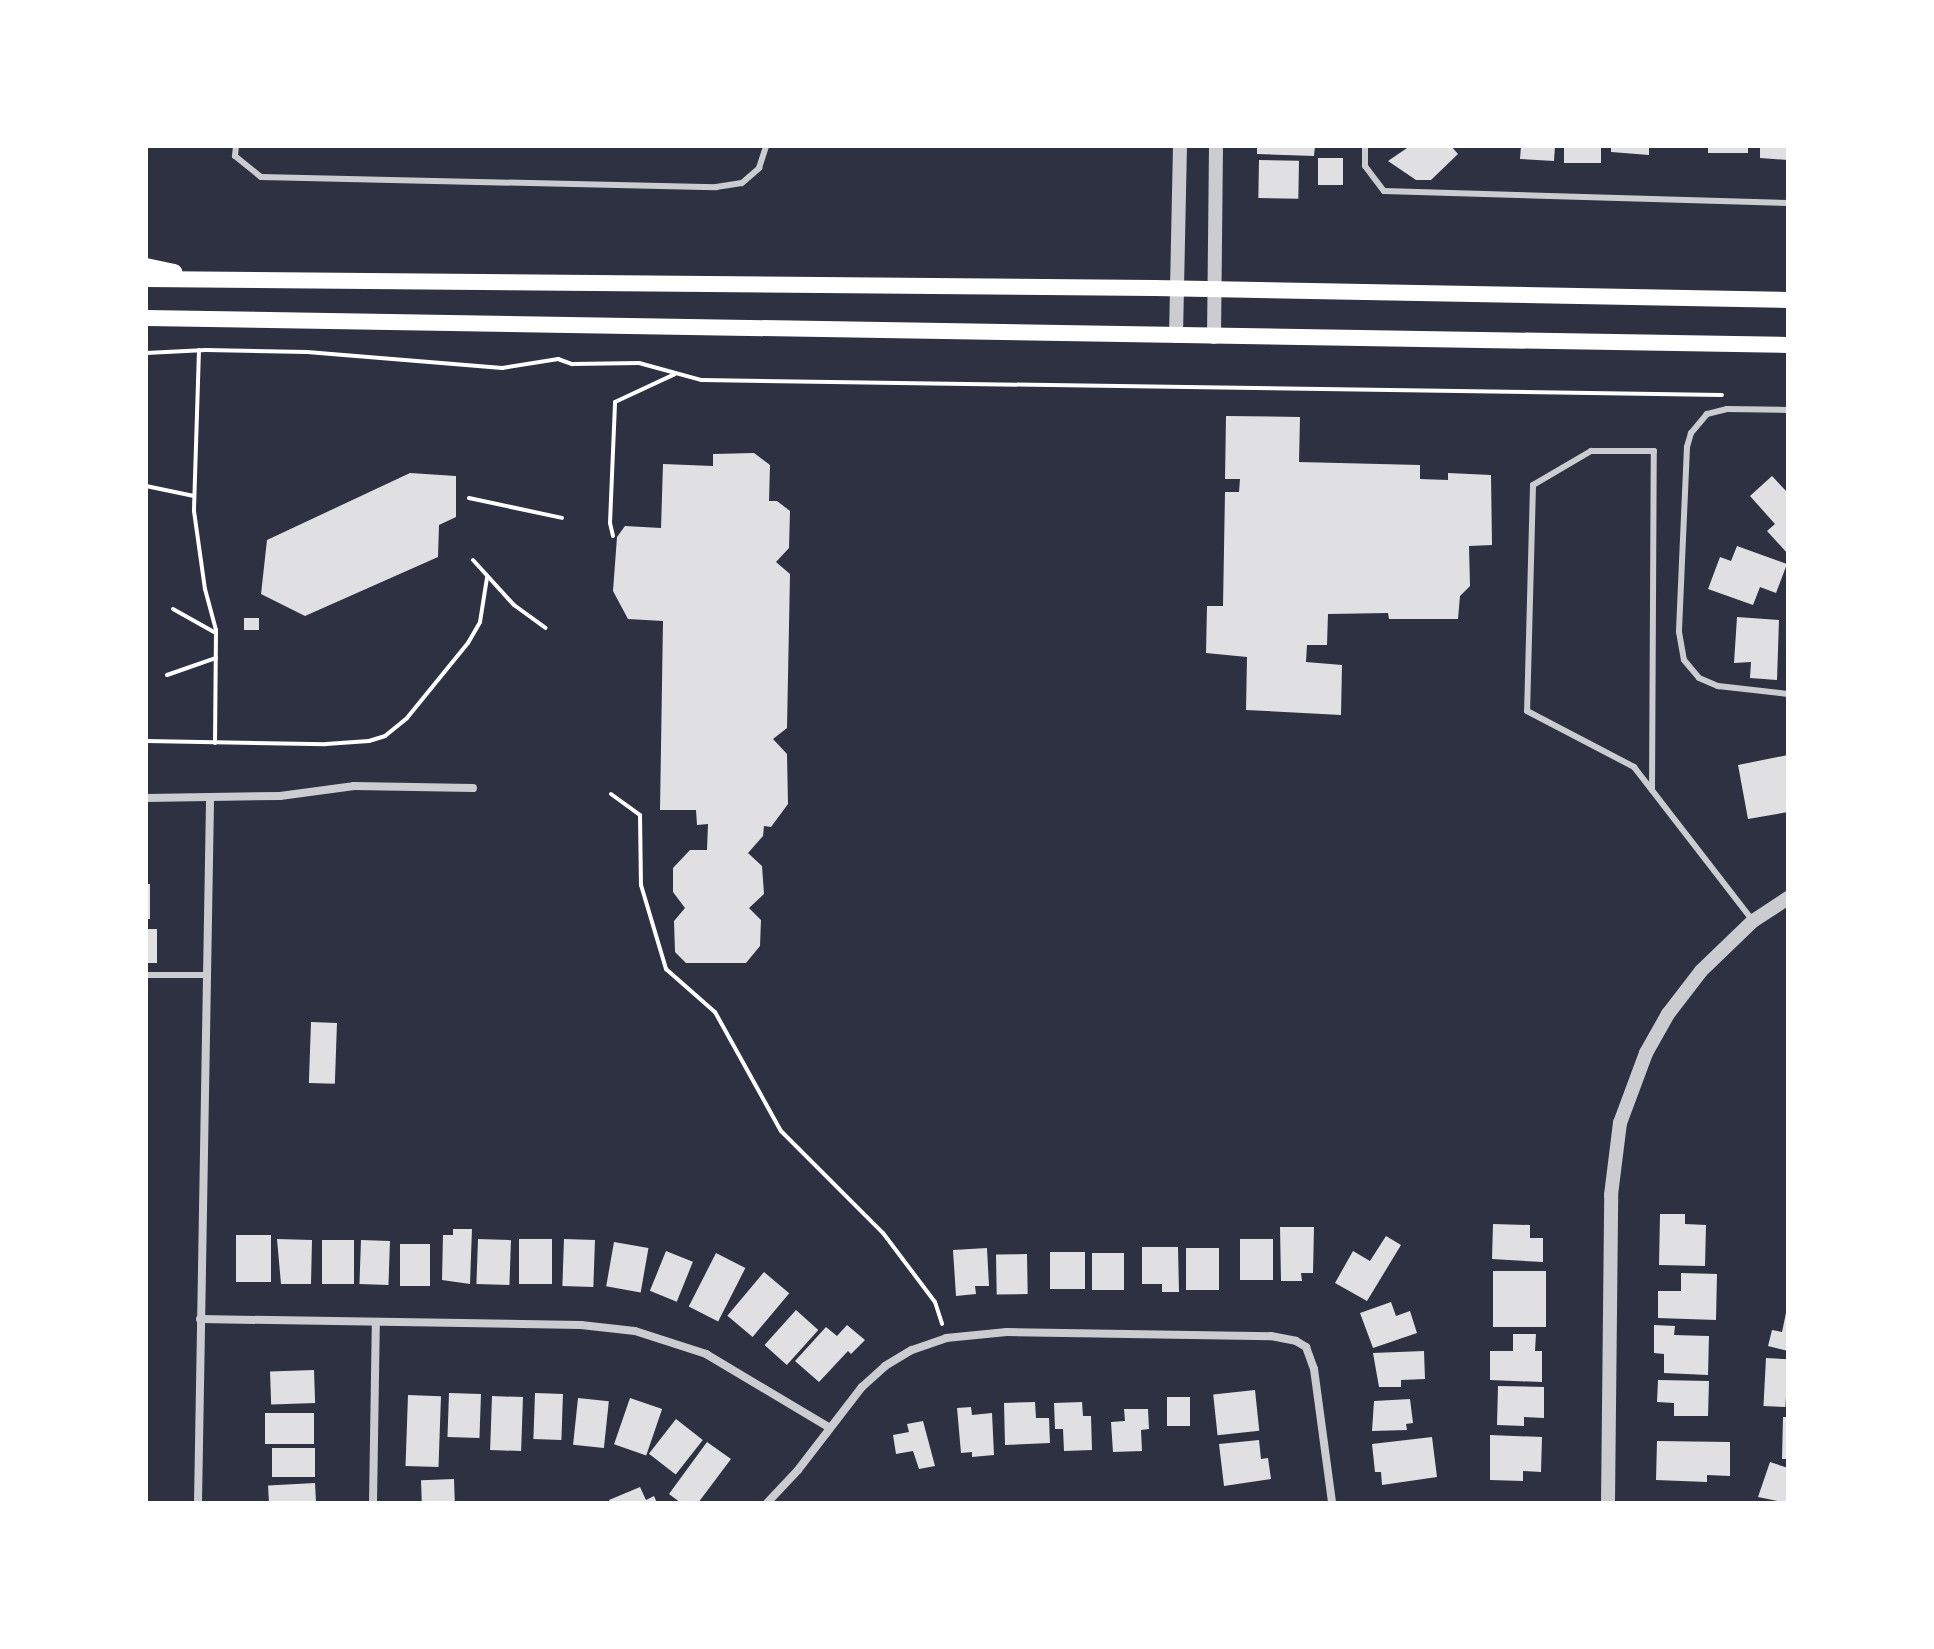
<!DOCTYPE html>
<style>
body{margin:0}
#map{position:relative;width:1934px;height:1649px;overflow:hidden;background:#2d3142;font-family:Rubik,sans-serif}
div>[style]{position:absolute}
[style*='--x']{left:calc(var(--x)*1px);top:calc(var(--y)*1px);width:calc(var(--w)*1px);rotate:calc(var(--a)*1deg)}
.building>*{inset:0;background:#e0e0e3;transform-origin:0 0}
.path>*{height:4px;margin:-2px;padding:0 2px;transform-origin:2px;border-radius:2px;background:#fff}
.service>*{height:6px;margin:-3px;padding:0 3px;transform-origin:3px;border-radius:3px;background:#caccd0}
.minor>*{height:8px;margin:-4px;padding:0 4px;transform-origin:4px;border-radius:4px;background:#caccd0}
.tertiary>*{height:14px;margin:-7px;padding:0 7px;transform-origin:7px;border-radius:7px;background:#caccd0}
.secondary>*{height:16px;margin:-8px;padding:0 8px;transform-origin:8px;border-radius:8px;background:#fff}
span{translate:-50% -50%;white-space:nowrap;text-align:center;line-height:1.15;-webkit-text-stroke:6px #fff;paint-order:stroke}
.frame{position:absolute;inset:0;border:148px solid #fff;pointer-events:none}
</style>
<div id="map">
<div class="building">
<i style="clip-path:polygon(1257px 146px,1315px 146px,1314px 156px,1257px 154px)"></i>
<i style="clip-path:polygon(1410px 146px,1451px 146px,1458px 154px,1431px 180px,1416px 180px,1388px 161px)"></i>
<i style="clip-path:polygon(1521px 146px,1555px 146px,1554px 161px,1520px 159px)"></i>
<i style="left:1564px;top:146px;width:37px;height:17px"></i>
<i style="clip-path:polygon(1611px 146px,1649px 146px,1649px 155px,1611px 152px)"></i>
<i style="left:1708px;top:146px;width:40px;height:7px"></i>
<i style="clip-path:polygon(1760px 146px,1788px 146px,1788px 160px,1760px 158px)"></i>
<i style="left:1318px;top:158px;width:25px;height:27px"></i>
<i style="left:1259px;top:160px;width:40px;height:38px;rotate:1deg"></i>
<i style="clip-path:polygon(1226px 416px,1300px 417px,1299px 462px,1420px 465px,1420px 479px,1448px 480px,1448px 473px,1491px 475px,1492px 545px,1469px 546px,1470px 586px,1460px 596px,1458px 619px,1389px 619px,1388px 613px,1328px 614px,1327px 645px,1307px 645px,1306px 662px,1342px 665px,1341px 715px,1246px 710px,1247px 657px,1206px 653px,1207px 606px,1223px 606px,1225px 492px,1239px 492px,1240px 479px,1225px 479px)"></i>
<i style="clip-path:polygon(754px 453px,770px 465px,769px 501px,777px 501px,790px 511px,789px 548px,776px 562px,790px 574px,787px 728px,773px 739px,787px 754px,788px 804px,771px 827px,764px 826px,763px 836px,748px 853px,762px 866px,764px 894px,749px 908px,761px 920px,760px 946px,746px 963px,686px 963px,675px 952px,674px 921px,685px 908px,673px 892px,673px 868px,690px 850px,707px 850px,708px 824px,697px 825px,696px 810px,660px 810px,663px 621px,628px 619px,613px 591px,617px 537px,625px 526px,661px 528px,663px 464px,713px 466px,713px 454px)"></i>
<i style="clip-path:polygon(410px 473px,456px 476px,456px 517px,439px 525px,438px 557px,305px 616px,261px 594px,267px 540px)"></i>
<i style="clip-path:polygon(1772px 476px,1788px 493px,1788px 554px,1767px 531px,1775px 524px,1750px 496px)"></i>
<i style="clip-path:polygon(1737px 546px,1787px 564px,1776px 593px,1760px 587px,1753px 605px,1708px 589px,1720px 557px,1731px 561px)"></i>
<i style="clip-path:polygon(1737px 617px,1779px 620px,1777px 680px,1750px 678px,1751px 662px,1734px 663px)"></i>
<i style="left:244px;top:618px;width:15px;height:12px"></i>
<i style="clip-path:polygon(1788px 755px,1788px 812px,1748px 819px,1738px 765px)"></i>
<i style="left:146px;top:884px;width:4px;height:35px"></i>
<i style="left:146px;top:929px;width:11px;height:34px"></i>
<i style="left:311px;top:1022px;width:26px;height:61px;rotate:2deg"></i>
<i style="clip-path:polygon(1660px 1214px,1685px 1214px,1685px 1224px,1706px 1225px,1705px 1266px,1659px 1265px)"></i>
<i style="clip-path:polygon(1493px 1224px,1530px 1225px,1530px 1238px,1543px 1238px,1543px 1262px,1492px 1259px)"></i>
<i style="clip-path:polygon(1280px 1227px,1314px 1227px,1313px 1273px,1301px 1273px,1302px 1281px,1281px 1281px)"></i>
<i style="clip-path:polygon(453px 1229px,472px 1229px,470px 1284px,442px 1280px,443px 1235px,453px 1235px)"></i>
<i style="left:236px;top:1235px;width:35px;height:47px"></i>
<i style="clip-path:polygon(1386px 1236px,1401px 1245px,1367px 1301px,1335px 1283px,1353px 1251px,1370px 1261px)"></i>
<i style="clip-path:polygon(277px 1239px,312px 1240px,311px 1284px,281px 1284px)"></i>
<i style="left:478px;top:1239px;width:33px;height:45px;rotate:2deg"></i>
<i style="left:519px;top:1239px;width:33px;height:45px"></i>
<i style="left:564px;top:1239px;width:31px;height:47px;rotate:2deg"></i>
<i style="left:1240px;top:1239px;width:33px;height:41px"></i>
<i style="left:322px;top:1240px;width:32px;height:44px"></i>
<i style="left:361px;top:1240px;width:29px;height:44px;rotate:2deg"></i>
<i style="left:614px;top:1242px;width:35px;height:45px;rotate:10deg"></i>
<i style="left:400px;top:1244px;width:30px;height:42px"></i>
<i style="clip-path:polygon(1142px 1247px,1178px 1247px,1179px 1292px,1162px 1292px,1162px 1284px,1142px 1284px)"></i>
<i style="clip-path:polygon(987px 1248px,989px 1286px,975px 1286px,976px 1294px,956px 1296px,953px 1250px)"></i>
<i style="left:1186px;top:1248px;width:33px;height:42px"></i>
<i style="left:666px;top:1251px;width:29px;height:43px;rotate:22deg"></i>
<i style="left:1050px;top:1252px;width:35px;height:37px"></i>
<i style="left:716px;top:1253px;width:33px;height:60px;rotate:27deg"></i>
<i style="left:1092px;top:1253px;width:32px;height:37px"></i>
<i style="left:1027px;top:1254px;width:40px;height:31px;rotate:89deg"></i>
<i style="left:1493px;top:1271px;width:53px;height:56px"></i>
<i style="left:764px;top:1272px;width:33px;height:57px;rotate:40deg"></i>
<i style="clip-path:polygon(1681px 1273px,1717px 1274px,1716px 1320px,1658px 1318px,1658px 1291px,1681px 1291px)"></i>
<i style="clip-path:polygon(1391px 1302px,1396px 1316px,1410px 1311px,1417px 1333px,1373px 1348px,1360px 1313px)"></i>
<i style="clip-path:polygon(1787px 1308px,1788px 1308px,1788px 1351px,1768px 1346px,1772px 1330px,1782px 1332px)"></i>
<i style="left:796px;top:1310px;width:30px;height:47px;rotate:42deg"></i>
<i style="clip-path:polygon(847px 1325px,865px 1340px,851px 1354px,848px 1351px,819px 1382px,795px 1361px,826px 1327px,837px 1336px)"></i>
<i style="clip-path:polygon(1654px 1325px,1675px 1326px,1674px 1335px,1709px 1336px,1708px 1375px,1664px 1373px,1664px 1354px,1654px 1353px)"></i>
<i style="clip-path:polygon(1513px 1334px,1536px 1334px,1535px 1351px,1542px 1351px,1542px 1382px,1490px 1380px,1490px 1351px,1513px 1351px)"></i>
<i style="clip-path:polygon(1424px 1351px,1425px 1379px,1401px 1380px,1401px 1387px,1379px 1387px,1373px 1353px)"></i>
<i style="left:1766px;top:1358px;width:22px;height:48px;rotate:3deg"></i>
<i style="left:314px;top:1370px;width:33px;height:44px;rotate:88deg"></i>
<i style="clip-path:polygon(1658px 1380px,1709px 1381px,1708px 1416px,1674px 1416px,1674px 1403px,1657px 1402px)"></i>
<i style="clip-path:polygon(1498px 1386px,1544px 1387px,1544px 1418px,1524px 1417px,1524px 1426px,1497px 1425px)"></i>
<i style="left:1255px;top:1390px;width:41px;height:42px;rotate:84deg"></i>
<i style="left:449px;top:1393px;width:32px;height:44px;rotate:2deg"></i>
<i style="left:535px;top:1393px;width:28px;height:46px;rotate:2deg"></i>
<i style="left:408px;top:1395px;width:33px;height:71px;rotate:2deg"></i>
<i style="left:492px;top:1396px;width:31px;height:54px;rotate:2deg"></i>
<i style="left:1167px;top:1397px;width:23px;height:29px"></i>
<i style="left:578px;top:1398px;width:31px;height:47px;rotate:6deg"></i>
<i style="left:630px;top:1398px;width:34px;height:49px;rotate:19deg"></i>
<i style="clip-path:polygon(1410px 1399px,1413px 1423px,1406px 1424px,1407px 1430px,1372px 1431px,1374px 1401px)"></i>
<i style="clip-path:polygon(1035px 1402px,1036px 1418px,1049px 1418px,1050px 1443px,1005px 1445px,1004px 1403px)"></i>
<i style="clip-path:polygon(1082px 1402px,1083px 1416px,1091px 1416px,1092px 1450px,1064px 1451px,1063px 1429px,1055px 1429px,1054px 1403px)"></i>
<i style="clip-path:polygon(971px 1407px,972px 1415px,992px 1413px,994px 1455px,972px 1457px,972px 1452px,961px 1453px,957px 1408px)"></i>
<i style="clip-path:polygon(1124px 1409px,1148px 1409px,1149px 1429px,1141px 1430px,1142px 1451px,1113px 1452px,1111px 1422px,1125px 1421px)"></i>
<i style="left:314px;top:1413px;width:31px;height:49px;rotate:90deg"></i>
<i style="clip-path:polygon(1783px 1417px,1788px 1417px,1788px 1459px,1782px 1459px)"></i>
<i style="left:676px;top:1419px;width:34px;height:44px;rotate:38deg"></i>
<i style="clip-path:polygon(923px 1421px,935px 1466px,919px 1469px,913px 1451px,896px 1454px,893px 1435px,909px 1432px,907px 1424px)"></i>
<i style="clip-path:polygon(1490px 1435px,1542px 1437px,1541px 1472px,1523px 1471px,1523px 1481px,1490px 1480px)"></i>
<i style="clip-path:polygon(1432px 1437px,1437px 1477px,1382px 1485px,1381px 1472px,1375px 1472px,1372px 1444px)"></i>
<i style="clip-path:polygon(1259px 1440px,1261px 1459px,1268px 1458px,1271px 1479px,1224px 1486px,1219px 1444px)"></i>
<i style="clip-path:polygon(1657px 1441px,1730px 1442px,1730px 1476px,1707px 1475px,1707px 1482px,1656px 1480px)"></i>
<i style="clip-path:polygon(707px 1442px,731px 1459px,698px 1503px,681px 1503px,669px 1494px)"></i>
<i style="left:315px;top:1448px;width:29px;height:43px;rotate:90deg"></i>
<i style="clip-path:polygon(1770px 1462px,1788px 1468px,1788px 1503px,1758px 1497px)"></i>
<i style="left:454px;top:1479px;width:23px;height:33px;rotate:88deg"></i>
<i style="left:315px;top:1483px;width:20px;height:47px;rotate:87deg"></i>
<i style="clip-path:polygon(640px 1487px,646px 1500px,654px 1496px,657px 1503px,610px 1503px,609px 1500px)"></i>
</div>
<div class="path">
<i style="--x:199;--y:350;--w:161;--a:91.8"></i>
<i style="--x:194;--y:511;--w:79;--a:82"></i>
<i style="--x:205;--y:589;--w:42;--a:75"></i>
<i style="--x:216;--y:630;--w:113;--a:90.5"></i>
<i style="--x:146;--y:353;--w:60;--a:-2.9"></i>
<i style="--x:206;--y:350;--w:101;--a:1.1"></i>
<i style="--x:307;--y:352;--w:196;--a:4.7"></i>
<i style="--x:502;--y:368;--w:57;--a:-9.1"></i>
<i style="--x:558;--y:359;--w:15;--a:20"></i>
<i style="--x:572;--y:364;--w:67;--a:-0.9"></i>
<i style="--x:639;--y:363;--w:64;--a:15.3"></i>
<i style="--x:701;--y:380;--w:1021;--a:0.84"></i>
<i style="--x:146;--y:486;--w:49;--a:11.8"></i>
<i style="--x:469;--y:498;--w:95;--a:12.1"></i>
<i style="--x:613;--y:536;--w:13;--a:-103"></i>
<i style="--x:610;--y:523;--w:121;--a:-87.6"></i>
<i style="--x:615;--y:402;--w:66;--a:-25"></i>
<i style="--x:473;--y:560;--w:61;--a:47.7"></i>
<i style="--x:514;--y:605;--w:39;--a:36"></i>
<i style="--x:173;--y:609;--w:49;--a:29.2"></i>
<i style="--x:167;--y:675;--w:52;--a:-19.1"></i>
<i style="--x:146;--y:741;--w:180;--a:1"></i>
<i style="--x:326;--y:744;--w:43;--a:-4"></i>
<i style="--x:369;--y:741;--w:17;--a:-17"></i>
<i style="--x:385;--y:736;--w:28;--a:-39"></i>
<i style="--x:407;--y:718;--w:97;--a:-50.9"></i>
<i style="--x:468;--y:643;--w:24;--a:-60"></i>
<i style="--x:480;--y:622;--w:45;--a:-81"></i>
<i style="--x:611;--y:794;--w:36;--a:36"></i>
<i style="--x:640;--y:815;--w:70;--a:89.2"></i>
<i style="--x:641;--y:885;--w:88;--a:73.4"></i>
<i style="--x:666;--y:969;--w:65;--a:41.3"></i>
<i style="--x:715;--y:1012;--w:136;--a:61"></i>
<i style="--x:781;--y:1131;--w:144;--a:45"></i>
<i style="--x:883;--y:1233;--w:86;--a:53"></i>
<i style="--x:935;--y:1302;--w:23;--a:72"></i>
</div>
<div class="service">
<i style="--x:236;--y:146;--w:10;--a:96"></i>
<i style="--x:235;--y:156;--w:33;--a:39"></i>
<i style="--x:261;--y:177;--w:455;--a:1.3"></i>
<i style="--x:716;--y:187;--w:26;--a:-9"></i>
<i style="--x:742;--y:183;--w:23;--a:-41"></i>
<i style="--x:759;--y:168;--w:23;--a:-72"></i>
<i style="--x:1365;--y:146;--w:20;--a:90"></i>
<i style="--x:1365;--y:166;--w:31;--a:53"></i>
<i style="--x:1384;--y:191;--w:404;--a:1.7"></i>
<i style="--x:1788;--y:410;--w:61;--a:-179.1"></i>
<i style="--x:1727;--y:409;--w:21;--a:166"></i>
<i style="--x:1707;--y:414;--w:25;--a:130"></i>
<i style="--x:1691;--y:433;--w:15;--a:106"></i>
<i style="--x:1687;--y:447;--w:185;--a:92.5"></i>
<i style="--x:1679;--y:632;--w:28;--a:80"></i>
<i style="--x:1684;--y:660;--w:23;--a:50"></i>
<i style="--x:1699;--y:678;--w:21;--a:23"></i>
<i style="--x:1718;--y:686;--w:70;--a:6.5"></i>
<i style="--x:1652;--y:790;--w:339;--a:-89.7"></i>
<i style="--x:1654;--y:451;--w:63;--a:180"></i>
<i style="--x:1591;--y:451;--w:67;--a:149.6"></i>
<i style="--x:1533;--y:485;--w:226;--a:91.5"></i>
<i style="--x:1527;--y:711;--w:121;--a:27.6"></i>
<i style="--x:1634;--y:767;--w:195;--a:52.3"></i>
<i style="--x:146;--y:975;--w:61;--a:0"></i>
</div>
<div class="minor">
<i style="--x:146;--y:798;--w:134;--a:-0.9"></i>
<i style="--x:280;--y:796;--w:75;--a:-7.7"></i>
<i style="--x:354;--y:786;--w:119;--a:1"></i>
<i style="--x:200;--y:1319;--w:381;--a:0.9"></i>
<i style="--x:581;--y:1325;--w:54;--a:6.3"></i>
<i style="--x:635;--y:1331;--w:75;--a:17.9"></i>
<i style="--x:706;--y:1354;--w:144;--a:30.8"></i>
<i style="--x:198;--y:1503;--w:703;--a:-89.02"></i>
<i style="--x:373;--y:1503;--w:181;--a:-89.1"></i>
<i style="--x:767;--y:1503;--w:45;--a:-46.8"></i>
<i style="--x:798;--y:1470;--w:105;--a:-52.4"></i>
<i style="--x:862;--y:1387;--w:31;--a:-42"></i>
<i style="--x:885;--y:1366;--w:31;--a:-31"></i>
<i style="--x:912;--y:1350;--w:36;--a:-19"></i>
<i style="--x:946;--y:1338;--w:61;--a:-5.6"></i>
<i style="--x:1007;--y:1332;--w:264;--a:0.9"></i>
<i style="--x:1271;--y:1336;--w:25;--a:11"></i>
<i style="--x:1296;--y:1341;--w:12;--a:31"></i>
<i style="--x:1306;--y:1347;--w:23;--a:70"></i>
<i style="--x:1314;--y:1369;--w:135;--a:82.3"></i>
</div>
<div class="tertiary">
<i style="--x:1176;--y:336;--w:190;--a:-88.8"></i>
<i style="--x:1214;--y:337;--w:191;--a:-89.4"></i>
<i style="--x:1608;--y:1503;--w:308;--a:-89.4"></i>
<i style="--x:1611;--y:1195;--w:73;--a:-82.9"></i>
<i style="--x:1620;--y:1123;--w:75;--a:-69.6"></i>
<i style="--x:1646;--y:1053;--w:45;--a:-60.6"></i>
<i style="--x:1668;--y:1014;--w:54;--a:-52.5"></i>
<i style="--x:1701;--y:971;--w:72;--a:-43.9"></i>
<i style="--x:1753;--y:921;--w:42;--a:-33.3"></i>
</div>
<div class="secondary">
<i style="--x:146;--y:266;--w:29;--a:12"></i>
<i style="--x:146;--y:279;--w:1008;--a:0.51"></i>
<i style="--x:1154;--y:288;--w:634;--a:1.08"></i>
<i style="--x:146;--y:318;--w:1642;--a:0.94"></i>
</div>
<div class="frame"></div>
</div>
